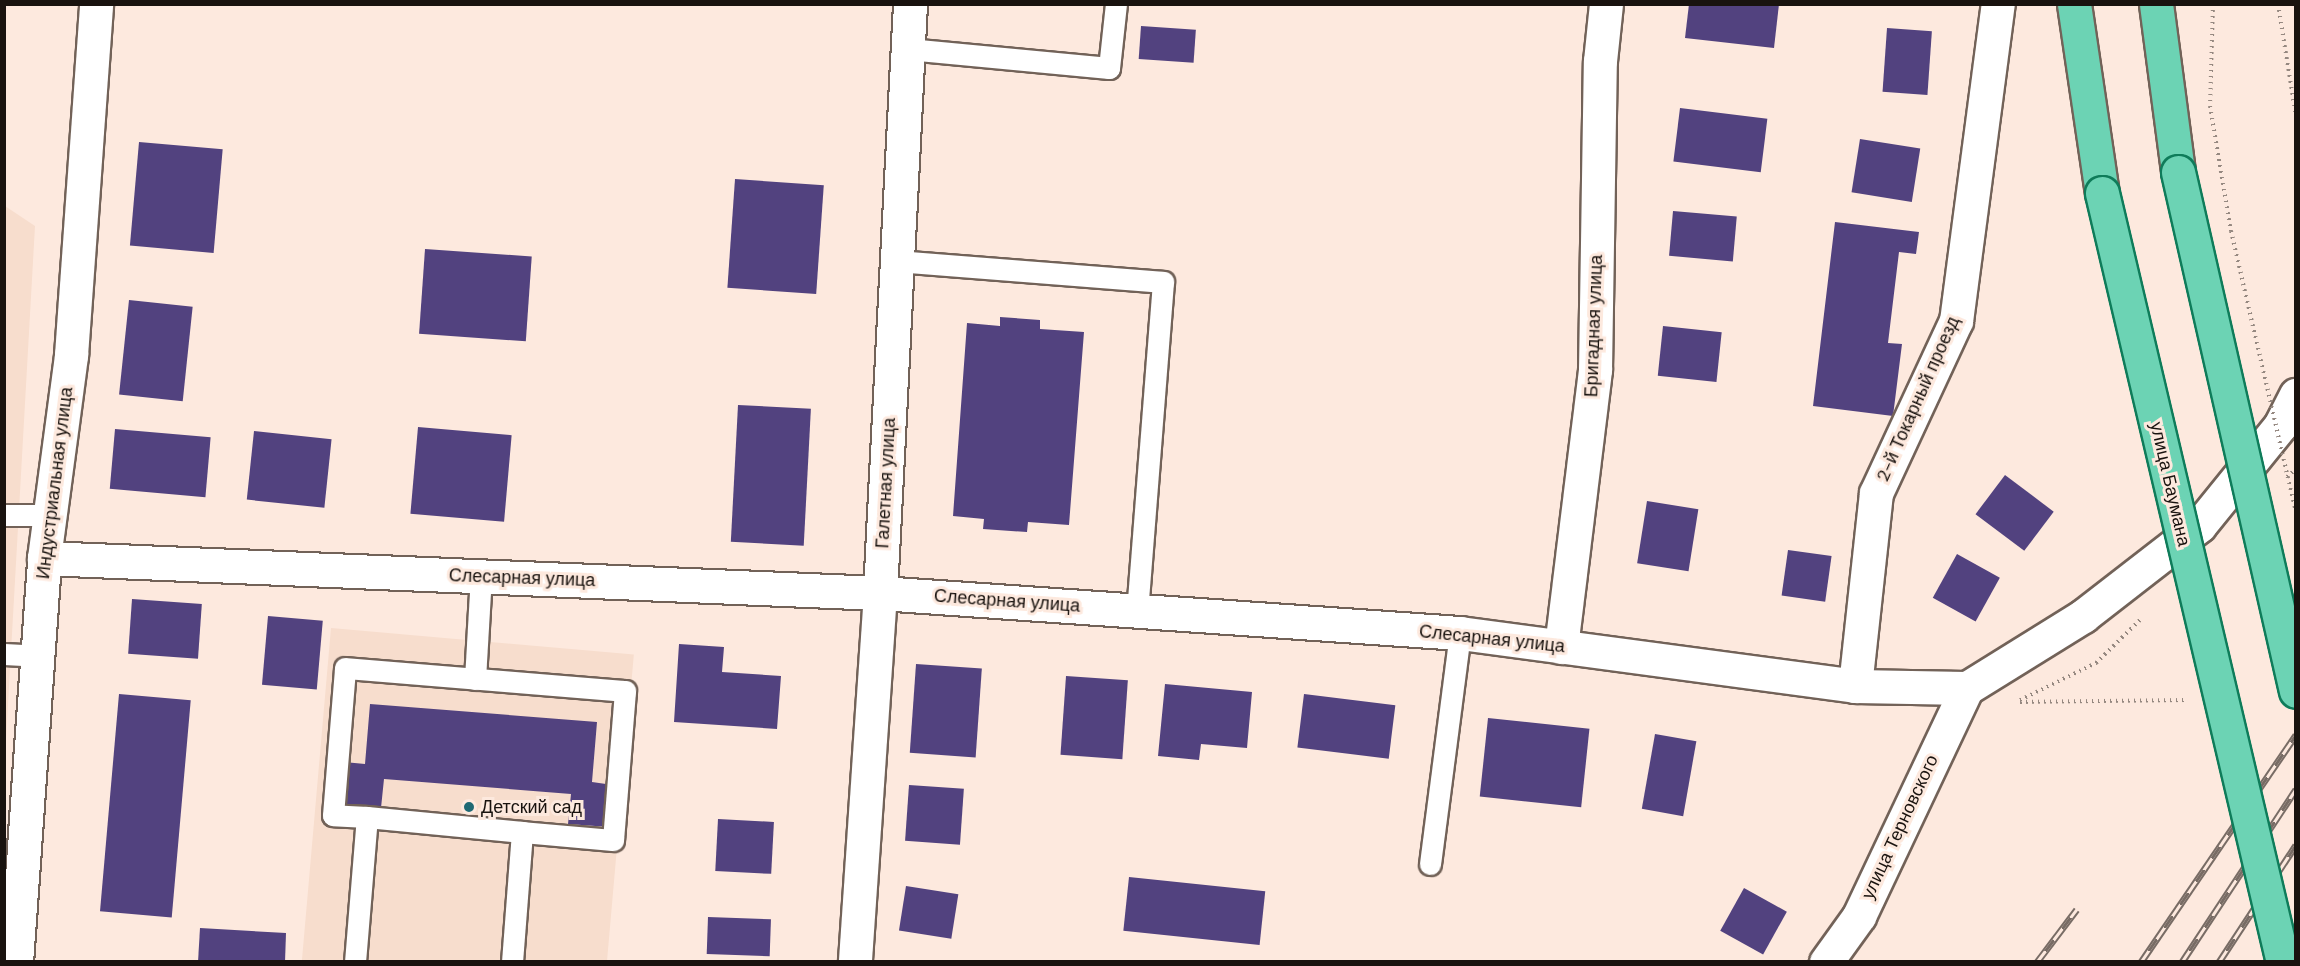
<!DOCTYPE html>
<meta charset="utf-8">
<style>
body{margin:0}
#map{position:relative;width:2300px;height:966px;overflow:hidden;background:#fde9de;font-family:"DM Sans",sans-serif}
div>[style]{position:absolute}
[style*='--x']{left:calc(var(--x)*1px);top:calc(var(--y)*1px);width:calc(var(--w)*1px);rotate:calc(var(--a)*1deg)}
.built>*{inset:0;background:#f7ddcd;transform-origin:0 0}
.building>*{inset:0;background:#52427f;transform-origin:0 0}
.path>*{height:4px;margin-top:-2px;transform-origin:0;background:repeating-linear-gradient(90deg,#958880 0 1.5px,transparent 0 6px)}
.roads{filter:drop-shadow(2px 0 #726258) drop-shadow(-2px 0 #726258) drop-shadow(0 2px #726258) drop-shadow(0 -2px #726258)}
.lane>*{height:21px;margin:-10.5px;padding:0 10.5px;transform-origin:10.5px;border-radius:10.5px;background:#fff}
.street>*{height:33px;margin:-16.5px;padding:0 16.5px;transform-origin:16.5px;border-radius:16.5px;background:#fff}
.secondary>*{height:33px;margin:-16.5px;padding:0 16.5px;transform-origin:16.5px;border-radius:16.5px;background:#fff}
.primary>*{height:33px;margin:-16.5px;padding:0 16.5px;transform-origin:16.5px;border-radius:16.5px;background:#6cd3b4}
.rail>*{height:7px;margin-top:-3.5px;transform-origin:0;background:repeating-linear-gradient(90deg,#fde9de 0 14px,#786c65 0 28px);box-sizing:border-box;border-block:2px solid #786c65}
.path-bridge>*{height:4px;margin-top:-2px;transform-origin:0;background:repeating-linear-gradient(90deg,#958880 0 1.5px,transparent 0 6px)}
.bridges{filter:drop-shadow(2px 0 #0f7c5a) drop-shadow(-2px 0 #0f7c5a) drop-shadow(0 2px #0f7c5a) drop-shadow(0 -2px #0f7c5a)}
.primary-bridge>*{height:33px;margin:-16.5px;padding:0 16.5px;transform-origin:16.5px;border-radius:16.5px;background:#6cd3b4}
.dots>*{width:16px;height:16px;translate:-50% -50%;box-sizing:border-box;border:3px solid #fde9de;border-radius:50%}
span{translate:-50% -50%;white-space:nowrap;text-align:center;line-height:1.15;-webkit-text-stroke:6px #fde9de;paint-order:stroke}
.street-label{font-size:18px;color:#19130f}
.poi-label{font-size:18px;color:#19130f}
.left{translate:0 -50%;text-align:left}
.frame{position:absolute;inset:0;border:6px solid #19130f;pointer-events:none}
</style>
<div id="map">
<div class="built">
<i style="clip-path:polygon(5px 206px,35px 226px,5px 758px)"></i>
<i style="left:331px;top:628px;width:304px;height:335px;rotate:5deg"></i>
</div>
<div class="building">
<i style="clip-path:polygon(1689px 4px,1779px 4px,1774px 48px,1685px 38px)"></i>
<i style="left:1141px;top:26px;width:55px;height:33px;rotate:4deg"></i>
<i style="left:1887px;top:28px;width:45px;height:64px;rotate:4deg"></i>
<i style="left:1680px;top:108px;width:88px;height:54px;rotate:7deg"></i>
<i style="left:1860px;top:139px;width:61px;height:54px;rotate:9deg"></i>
<i style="left:139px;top:142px;width:84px;height:104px;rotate:5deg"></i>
<i style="left:735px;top:179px;width:89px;height:109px;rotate:4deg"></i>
<i style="left:1673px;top:211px;width:64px;height:45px;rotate:5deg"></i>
<i style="clip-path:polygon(1835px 222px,1919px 232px,1916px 254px,1899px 252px,1888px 343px,1902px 344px,1893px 416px,1813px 406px)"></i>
<i style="left:425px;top:249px;width:107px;height:85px;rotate:4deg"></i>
<i style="left:129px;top:300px;width:64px;height:95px;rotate:6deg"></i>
<i style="clip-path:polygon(1000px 317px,1040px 320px,1040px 329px,1084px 332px,1069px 525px,1028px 522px,1027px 532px,983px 529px,984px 519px,953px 516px,967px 323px,1000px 326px)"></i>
<i style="left:1663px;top:326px;width:59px;height:50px;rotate:6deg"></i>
<i style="left:738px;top:405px;width:73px;height:137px;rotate:3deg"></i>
<i style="left:418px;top:427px;width:94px;height:87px;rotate:5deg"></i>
<i style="left:115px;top:429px;width:96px;height:60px;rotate:5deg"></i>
<i style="left:254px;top:431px;width:78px;height:69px;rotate:6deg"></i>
<i style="left:2005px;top:475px;width:61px;height:49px;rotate:37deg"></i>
<i style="left:1647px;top:501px;width:52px;height:63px;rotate:9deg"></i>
<i style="left:1788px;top:550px;width:44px;height:46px;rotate:8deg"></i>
<i style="left:1957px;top:554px;width:49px;height:50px;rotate:29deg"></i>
<i style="left:132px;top:599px;width:70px;height:55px;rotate:4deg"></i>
<i style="left:268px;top:616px;width:55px;height:69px;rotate:5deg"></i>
<i style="clip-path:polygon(679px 644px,724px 647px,722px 672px,781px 676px,777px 729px,674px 722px)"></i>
<i style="left:916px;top:664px;width:66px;height:89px;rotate:4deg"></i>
<i style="left:1066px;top:676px;width:62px;height:79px;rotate:4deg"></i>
<i style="clip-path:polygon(1165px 684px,1252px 692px,1247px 748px,1201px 744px,1199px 760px,1158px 756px)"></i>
<i style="left:119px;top:694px;width:72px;height:218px;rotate:5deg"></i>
<i style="left:1304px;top:694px;width:92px;height:54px;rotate:7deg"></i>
<i style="clip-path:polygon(370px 704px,597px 722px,592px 782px,613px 785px,609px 827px,568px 824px,571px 794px,384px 779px,381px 808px,340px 805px,344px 762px,365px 764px)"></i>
<i style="left:1488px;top:718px;width:102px;height:79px;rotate:6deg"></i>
<i style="left:1655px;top:734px;width:42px;height:76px;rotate:10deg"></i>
<i style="left:909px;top:785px;width:55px;height:56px;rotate:4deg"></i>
<i style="left:718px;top:819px;width:56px;height:52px;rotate:3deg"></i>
<i style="left:1129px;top:877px;width:137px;height:54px;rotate:6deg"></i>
<i style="left:906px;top:886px;width:53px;height:45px;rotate:9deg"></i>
<i style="left:1744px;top:888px;width:49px;height:49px;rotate:29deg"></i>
<i style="left:708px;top:917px;width:63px;height:37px;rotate:2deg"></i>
<i style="clip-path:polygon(200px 928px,286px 933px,285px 962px,198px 962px)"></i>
</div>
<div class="path">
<i style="--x:2213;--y:4;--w:102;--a:91.7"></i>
<i style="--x:2210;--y:106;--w:127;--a:80.5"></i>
<i style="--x:2278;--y:4;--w:114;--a:80.9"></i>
<i style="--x:2287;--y:477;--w:12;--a:-42"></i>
<i style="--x:2020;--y:700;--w:85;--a:-26"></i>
<i style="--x:2096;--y:663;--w:64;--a:-44.4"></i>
<i style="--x:2020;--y:702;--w:166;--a:-0.7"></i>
</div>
<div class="roads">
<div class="lane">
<i style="--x:908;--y:49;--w:202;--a:5.4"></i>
<i style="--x:1109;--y:68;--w:64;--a:-83.8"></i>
<i style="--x:897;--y:261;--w:267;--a:4.5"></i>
<i style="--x:1163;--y:282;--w:329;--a:94.5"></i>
<i style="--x:4;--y:515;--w:44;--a:0"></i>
<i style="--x:4;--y:654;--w:33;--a:3"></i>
<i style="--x:475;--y:679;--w:103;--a:-86.7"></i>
<i style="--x:367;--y:817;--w:156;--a:5.5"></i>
<i style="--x:1430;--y:864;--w:233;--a:-82.6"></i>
<i style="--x:355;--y:962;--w:145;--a:-85.3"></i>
<i style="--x:367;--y:817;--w:34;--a:-177"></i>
<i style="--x:333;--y:815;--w:147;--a:-85.3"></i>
<i style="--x:345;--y:668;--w:281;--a:4.7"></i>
<i style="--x:625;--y:691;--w:149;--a:94.6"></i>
<i style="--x:613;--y:840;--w:91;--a:-175"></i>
<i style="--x:522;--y:832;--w:130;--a:94.4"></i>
</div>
<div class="street">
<i style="--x:44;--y:558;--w:837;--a:2.4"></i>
<i style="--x:880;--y:593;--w:370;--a:93.9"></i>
<i style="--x:1561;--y:647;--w:279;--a:-83"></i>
<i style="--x:1595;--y:370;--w:309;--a:-89.1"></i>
<i style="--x:1600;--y:61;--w:57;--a:-84"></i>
<i style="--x:1855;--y:686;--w:194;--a:-83.8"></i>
<i style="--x:1876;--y:493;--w:190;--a:-65.1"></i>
<i style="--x:1956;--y:321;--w:320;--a:-82.5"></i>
<i style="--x:16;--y:962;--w:405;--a:-86"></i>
<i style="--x:44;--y:558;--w:205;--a:-82.4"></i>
<i style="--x:71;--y:355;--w:352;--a:-85.9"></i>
<i style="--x:1826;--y:962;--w:57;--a:-54.3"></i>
<i style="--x:1859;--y:916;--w:252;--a:-64.7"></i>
</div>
<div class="secondary">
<i style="--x:910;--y:4;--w:590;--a:92.92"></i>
<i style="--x:880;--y:593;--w:581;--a:3.95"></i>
<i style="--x:1460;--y:633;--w:399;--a:7.6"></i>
<i style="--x:1855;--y:686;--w:112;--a:1"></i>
<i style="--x:1967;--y:688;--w:137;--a:-31.8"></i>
<i style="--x:2083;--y:616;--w:147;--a:-37.8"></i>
<i style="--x:2199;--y:526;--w:129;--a:-51"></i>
<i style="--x:2280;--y:426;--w:35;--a:-63"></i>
</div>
<div class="primary">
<i style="--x:2074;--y:4;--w:191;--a:81.6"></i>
<i style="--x:2156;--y:4;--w:169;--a:82.5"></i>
</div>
</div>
<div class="rail">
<i style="--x:2037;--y:962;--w:66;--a:-53"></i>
<i style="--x:2141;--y:962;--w:275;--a:-55.7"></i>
<i style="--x:2182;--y:962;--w:207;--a:-56.6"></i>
<i style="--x:2219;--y:962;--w:140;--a:-56.7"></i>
</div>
<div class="path-bridge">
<i style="--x:2231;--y:231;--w:288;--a:77"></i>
</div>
<div class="bridges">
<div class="primary-bridge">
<i style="--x:2178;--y:172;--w:532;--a:77.19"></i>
<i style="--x:2102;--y:193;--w:790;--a:76.76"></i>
</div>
</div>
<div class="dots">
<i style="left:469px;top:807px;background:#1f6974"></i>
</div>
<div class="street-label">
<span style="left:1594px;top:326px;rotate:-88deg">Бригадная улица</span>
<span style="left:1918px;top:399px;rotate:-66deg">2-й Токарный проезд</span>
<span style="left:55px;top:483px;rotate:-83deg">Индустриальная улица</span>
<span style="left:886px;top:483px;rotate:-87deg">Галетная улица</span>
<span style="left:2170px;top:484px;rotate:77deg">улица Баумана</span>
<span style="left:522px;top:578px;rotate:2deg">Слесарная улица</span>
<span style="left:1007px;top:601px;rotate:4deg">Слесарная улица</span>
<span style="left:1492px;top:639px;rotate:6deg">Слесарная улица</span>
<span style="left:1900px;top:827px;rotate:-65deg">улица Терновского</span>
</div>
<div class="poi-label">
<span class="left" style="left:481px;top:807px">Детский сад</span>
</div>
<div class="frame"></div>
</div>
